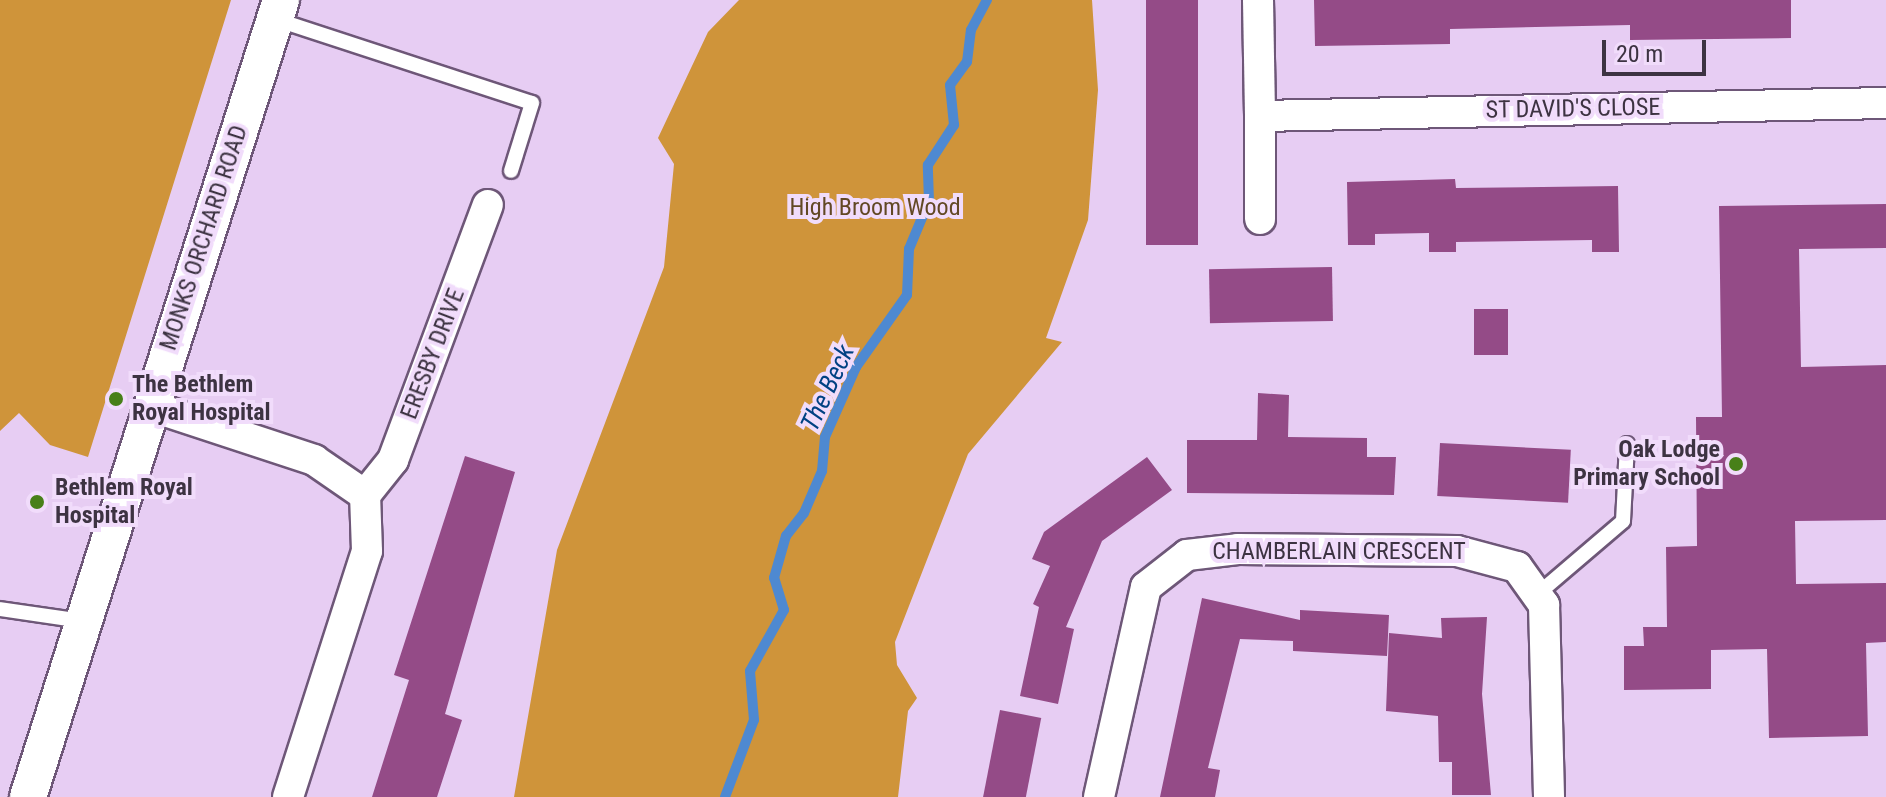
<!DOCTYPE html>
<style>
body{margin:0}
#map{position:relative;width:1886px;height:797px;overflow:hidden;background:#e7cdf3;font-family:"Roboto Condensed",sans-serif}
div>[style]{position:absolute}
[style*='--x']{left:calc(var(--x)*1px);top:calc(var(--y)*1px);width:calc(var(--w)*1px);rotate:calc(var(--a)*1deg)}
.forest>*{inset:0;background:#cf943a}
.stream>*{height:10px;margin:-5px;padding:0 5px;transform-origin:5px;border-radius:5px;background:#4e89d1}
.building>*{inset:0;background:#944b87;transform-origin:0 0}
.roads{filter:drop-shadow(2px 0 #6e5778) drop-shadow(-2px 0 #6e5778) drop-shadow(0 2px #6e5778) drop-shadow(0 -2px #6e5778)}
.service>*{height:14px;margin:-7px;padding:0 7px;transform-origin:7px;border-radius:7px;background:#fff}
.minor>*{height:30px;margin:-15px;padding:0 15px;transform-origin:15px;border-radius:15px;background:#fff}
.tertiary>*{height:36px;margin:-18px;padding:0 18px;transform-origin:18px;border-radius:18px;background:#fff}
.dots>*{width:22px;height:22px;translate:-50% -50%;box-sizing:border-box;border:4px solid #f1dcfb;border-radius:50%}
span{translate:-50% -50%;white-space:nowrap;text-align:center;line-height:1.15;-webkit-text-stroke:8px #f1dcfb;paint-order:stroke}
.street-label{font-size:24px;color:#3d3342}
.park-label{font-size:24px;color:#624824}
.poi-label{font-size:24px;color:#3d3342;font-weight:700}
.left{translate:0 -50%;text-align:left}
.right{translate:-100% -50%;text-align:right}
.water-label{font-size:26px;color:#004183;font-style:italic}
.scale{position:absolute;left:1602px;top:40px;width:104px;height:36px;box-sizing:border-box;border:4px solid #3d3342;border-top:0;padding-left:10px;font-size:24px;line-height:28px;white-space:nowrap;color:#3d3342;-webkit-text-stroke:6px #f1dcfb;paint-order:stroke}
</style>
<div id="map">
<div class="forest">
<i style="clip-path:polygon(0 0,231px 0,88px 457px,50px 445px,19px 413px,0 431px)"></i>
<i style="clip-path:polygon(739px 0,1092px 0,1098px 90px,1088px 220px,1046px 338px,1062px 342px,968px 454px,895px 642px,897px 665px,917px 698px,908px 711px,898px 797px,514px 797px,557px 550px,664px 267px,674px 164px,658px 138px,708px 32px)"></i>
</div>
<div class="stream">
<i style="--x:725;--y:797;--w:82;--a:-69.4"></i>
<i style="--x:754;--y:720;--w:49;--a:-94.7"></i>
<i style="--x:750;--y:671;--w:70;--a:-60.9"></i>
<i style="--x:784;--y:610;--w:34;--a:-107"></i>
<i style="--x:774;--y:578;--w:44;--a:-74.1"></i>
<i style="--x:786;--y:536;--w:29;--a:-52"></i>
<i style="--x:804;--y:513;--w:46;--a:-66.8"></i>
<i style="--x:822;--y:471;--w:34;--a:-85"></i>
<i style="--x:825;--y:437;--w:77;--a:-66.1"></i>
<i style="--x:856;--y:367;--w:88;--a:-54.7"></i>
<i style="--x:907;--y:295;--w:46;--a:-87.5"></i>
<i style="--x:909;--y:249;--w:52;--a:-67.4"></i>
<i style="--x:929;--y:201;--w:36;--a:-92"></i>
<i style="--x:928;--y:165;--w:48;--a:-57"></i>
<i style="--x:954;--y:125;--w:40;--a:-95.7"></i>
<i style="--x:950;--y:85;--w:29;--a:-54"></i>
<i style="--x:967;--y:62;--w:32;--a:-83"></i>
<i style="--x:971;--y:30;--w:34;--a:-62"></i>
</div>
<div class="building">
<i style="left:1146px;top:0;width:52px;height:245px"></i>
<i style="clip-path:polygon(1314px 0,1791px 0,1791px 38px,1630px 40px,1630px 25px,1450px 29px,1450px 44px,1315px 46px)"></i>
<i style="clip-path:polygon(1455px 179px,1456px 188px,1618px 186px,1619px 252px,1592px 252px,1592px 240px,1456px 242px,1456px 252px,1429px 252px,1429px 233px,1375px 234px,1375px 245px,1348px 245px,1347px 182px)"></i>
<i style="clip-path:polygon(1886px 204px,1886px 248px,1799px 249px,1801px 367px,1886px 365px,1886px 520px,1795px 521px,1796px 584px,1886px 583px,1886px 642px,1866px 643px,1868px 736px,1769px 738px,1767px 649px,1711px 650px,1711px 689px,1624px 690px,1624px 646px,1644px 646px,1643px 627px,1667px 627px,1666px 547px,1697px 546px,1696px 417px,1722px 417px,1719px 206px)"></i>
<i style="left:1332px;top:267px;width:54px;height:123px;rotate:89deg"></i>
<i style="left:1474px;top:309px;width:34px;height:46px"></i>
<i style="clip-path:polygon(1258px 393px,1289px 395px,1288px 437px,1367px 438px,1367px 457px,1396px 457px,1394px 495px,1187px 493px,1187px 440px,1257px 440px)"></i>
<i style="left:1440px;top:443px;width:131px;height:53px;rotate:3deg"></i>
<i style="clip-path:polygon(465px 456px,515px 472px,445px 714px,462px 720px,437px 797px,372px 797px,409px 680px,394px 675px)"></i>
<i style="clip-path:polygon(1147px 457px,1172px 490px,1102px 541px,1066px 627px,1074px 629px,1058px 704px,1020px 696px,1039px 607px,1033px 604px,1050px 566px,1032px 559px,1044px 532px)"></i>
<i style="clip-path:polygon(1202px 598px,1300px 620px,1300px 610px,1389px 615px,1387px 656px,1293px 651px,1293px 641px,1240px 639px,1208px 768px,1220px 770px,1215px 797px,1160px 797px)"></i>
<i style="clip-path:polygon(1487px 617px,1482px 694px,1491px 795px,1452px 795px,1452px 762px,1439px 762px,1438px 716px,1386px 711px,1389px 633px,1442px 638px,1441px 618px)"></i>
<i style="left:1000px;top:710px;width:42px;height:89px;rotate:11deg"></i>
</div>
<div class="roads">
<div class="service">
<i style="--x:275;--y:19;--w:270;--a:18.1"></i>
<i style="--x:532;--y:103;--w:71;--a:107.2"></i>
<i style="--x:1540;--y:592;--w:109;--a:-40.5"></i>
<i style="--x:1623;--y:521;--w:77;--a:-87"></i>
<i style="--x:0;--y:609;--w:83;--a:8.3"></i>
</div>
<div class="minor">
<i style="--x:1258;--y:0;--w:116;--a:89"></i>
<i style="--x:1260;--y:116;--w:626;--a:-1.19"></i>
<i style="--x:1260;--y:116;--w:103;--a:90"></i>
<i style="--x:150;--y:406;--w:173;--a:18.2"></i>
<i style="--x:314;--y:460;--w:62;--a:34.5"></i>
<i style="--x:288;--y:797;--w:258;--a:-72.2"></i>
<i style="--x:367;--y:551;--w:56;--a:-92"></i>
<i style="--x:365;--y:495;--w:45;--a:-51.3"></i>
<i style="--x:393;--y:460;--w:272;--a:-69.6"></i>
<i style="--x:1099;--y:797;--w:215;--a:-77.4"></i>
<i style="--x:1146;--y:587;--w:52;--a:-38"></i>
<i style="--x:1187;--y:555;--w:51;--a:-6.7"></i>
<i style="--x:1238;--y:549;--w:219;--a:0.5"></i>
<i style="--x:1457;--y:551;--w:62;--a:14.9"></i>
<i style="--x:1517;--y:567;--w:47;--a:54.6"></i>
<i style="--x:1544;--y:605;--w:192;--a:88.5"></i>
</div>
<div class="tertiary">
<i style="--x:28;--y:797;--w:836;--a:-72.39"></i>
</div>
</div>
<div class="dots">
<i style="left:116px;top:399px;background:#488019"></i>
<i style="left:1736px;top:464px;background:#488019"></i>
<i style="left:37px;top:502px;background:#488019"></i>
</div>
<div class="street-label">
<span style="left:1573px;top:109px;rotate:-1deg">ST DAVID'S CLOSE</span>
<span style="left:204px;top:238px;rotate:-72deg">MONKS ORCHARD ROAD</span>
<span style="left:433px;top:354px;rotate:-69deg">ERESBY DRIVE</span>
<span style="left:1339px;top:552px">CHAMBERLAIN CRESCENT</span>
</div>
<div class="park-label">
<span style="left:875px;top:208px">High Broom Wood</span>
</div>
<div class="poi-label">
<span class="left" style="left:132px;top:399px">The Bethlem<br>Royal Hospital</span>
<span class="right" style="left:1720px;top:464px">Oak Lodge<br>Primary School</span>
<span class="left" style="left:55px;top:502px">Bethlem Royal<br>Hospital</span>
</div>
<div class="water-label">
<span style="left:828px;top:388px;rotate:-65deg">The Beck</span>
</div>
<div class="scale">20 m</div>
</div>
